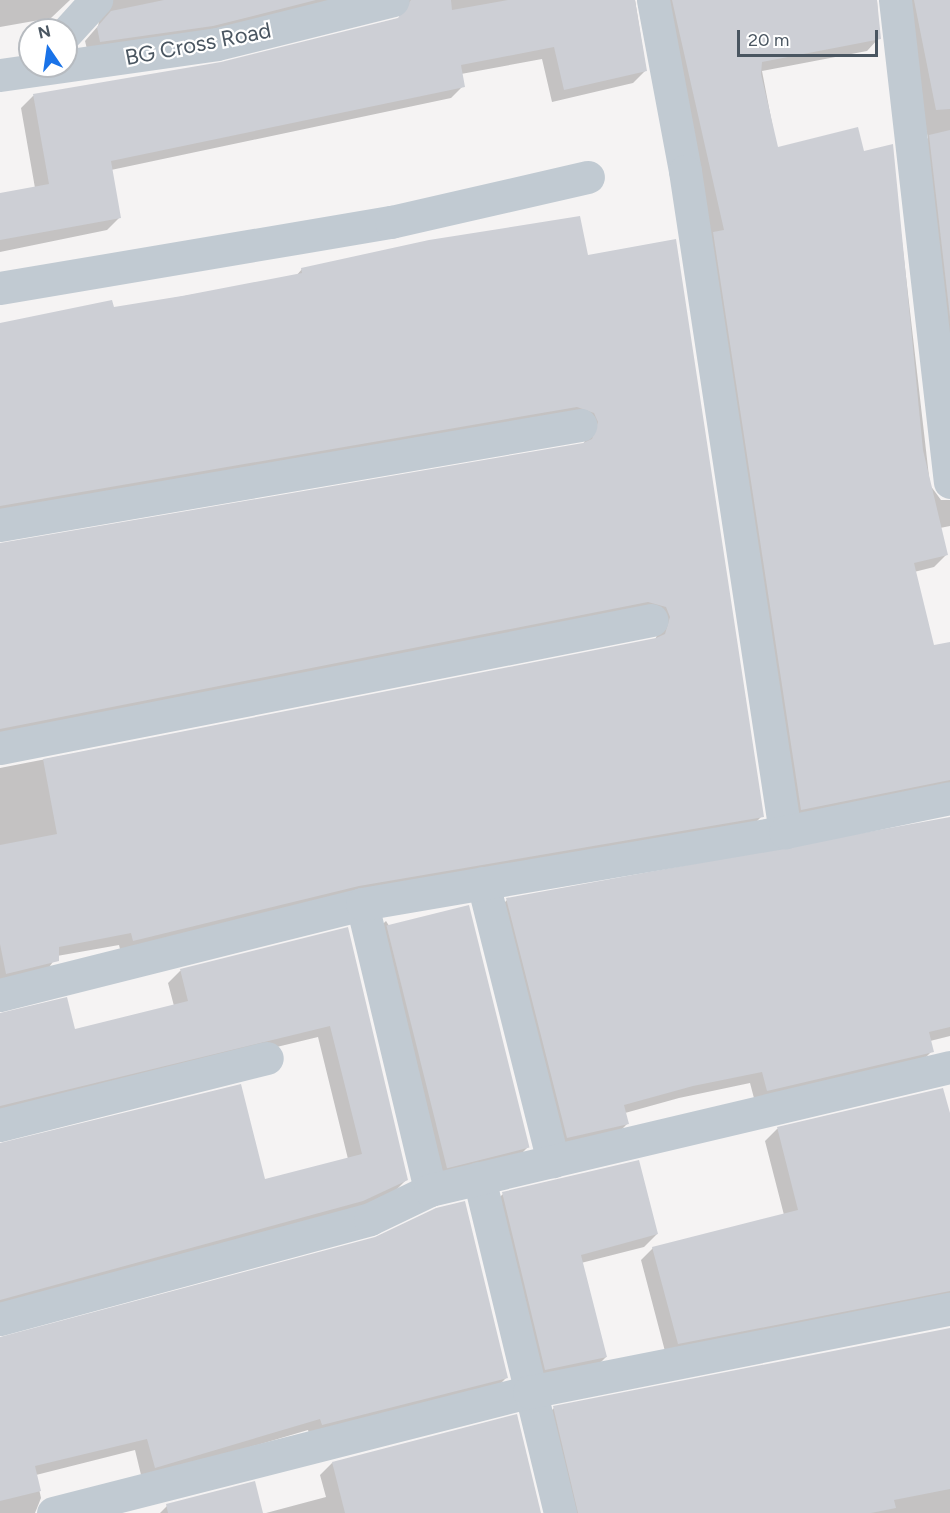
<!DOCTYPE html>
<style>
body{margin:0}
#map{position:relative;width:950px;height:1513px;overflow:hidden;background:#f5f3f3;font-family:Figtree,sans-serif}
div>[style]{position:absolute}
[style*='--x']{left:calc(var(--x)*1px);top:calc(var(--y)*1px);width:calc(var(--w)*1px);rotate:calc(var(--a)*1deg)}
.shadow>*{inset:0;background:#0003}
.building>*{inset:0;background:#cdcfd5;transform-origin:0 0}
.minor>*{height:33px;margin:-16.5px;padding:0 16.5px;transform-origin:16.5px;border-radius:16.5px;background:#c1cad2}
span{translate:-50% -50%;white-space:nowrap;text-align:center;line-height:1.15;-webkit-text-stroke:4.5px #fff;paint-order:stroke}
.street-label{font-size:22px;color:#4a5661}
.north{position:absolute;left:18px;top:18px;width:60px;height:60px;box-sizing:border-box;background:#fff;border:2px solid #b7bbc0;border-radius:50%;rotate:347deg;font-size:16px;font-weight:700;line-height:24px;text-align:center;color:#4a5661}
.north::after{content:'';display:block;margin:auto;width:21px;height:27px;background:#1a73e8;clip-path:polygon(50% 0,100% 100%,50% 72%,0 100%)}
.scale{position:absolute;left:737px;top:30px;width:141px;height:27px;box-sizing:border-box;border:3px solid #4a5661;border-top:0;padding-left:8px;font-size:18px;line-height:21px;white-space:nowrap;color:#4a5661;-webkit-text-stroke:4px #fff;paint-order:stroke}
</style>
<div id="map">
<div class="shadow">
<i style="clip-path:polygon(0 0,70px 0,51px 18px,0 27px)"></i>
<i style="clip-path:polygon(97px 0,349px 0,200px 37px,88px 53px,85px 41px,98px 26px,102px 8px)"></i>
<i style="clip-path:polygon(394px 0,635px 0,646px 70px,633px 83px,552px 102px,542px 59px,461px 74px,463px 86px,451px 98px,111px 170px,119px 218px,107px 230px,0 252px,0 195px,35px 188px,21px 108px,33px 96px,222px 64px,400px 18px)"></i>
<i style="clip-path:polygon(652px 0,877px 0,879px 38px,867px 51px,762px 71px,777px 149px,863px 152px,891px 146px,930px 485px,941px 500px,950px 500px,950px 526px,940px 528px,946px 555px,934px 567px,914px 572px,933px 647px,950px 644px,950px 797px,789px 821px)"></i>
<i style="clip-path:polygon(895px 0,950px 0,950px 433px,918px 149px,928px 138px)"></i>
<i style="clip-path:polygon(587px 257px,762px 816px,750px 828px,121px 953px,119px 945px,57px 956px,45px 973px,0 984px,0 768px,655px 640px,659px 630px,0 738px,0 545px,583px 445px,587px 436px,0 515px,0 324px,112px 309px,296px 276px,302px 269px)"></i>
<i style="clip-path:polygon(950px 819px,950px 1036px,930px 1041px,932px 1051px,920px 1063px,755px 1102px,750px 1083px,679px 1098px,625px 1113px,628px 1123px,615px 1136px,554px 1150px,495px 912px,507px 900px)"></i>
<i style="clip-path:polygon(386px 921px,528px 1147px,517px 1158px,433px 1178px,374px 932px)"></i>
<i style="clip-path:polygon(347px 929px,407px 1179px,394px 1192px,350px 1213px,0 1308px,0 1143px,264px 1181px,348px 1159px,318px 1037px,0 1114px,0 1014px,74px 1031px,174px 1006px,168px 983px,180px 971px)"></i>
<i style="clip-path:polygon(942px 1090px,950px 1119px,950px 1308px,666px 1355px,641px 1260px,653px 1248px,784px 1215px,765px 1141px,777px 1129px)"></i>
<i style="clip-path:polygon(503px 1194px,657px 1234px,644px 1247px,581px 1263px,606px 1357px,593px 1370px,532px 1382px,490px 1206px)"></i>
<i style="clip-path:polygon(950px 1330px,950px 1513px,565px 1513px,542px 1420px,554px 1408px)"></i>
<i style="clip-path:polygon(0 1337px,506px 1378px,494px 1390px,310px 1437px,308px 1430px,142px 1479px,135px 1450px,36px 1475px,41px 1498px,35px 1513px,0 1513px)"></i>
<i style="clip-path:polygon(332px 1463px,539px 1513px,266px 1513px,326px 1497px,320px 1475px)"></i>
<i style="clip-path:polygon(169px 1504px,262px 1513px,160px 1513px)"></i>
</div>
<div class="building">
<i style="clip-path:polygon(164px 0,316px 0,213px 26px,100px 42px,97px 27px,111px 11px)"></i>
<i style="clip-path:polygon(411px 0,451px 0,452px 10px,508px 0,635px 0,647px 71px,564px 90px,554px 47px,461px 65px,465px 87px,111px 161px,121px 218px,0 240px,0 193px,49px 184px,33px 94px,221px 62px,398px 18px)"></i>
<i style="clip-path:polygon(672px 0,877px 0,881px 39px,762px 62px,761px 74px,778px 147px,858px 127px,864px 151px,893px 144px,923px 450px,948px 555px,914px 563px,934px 645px,950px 642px,950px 780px,801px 810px,713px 232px,724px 230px)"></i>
<i style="clip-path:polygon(914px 0,950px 0,950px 109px,936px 110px)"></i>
<i style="clip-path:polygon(950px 130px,950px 317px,929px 135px)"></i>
<i style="clip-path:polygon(580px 216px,588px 255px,676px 239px,764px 817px,359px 886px,133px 941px,131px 933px,59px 947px,59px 961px,6px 974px,0 944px,0 845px,57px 834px,43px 759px,656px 638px,665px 634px,670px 617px,666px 607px,648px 602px,0 729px,0 543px,583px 443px,592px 439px,598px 422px,594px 413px,577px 407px,0 506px,0 323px,112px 300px,114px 307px,182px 296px,302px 273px,301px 268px,429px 240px)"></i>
<i style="clip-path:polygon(950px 817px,950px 1027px,929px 1032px,934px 1052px,767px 1091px,762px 1072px,693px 1086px,624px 1105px,629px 1124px,567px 1138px,506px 898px)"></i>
<i style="left:469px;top:905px;width:250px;height:85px;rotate:76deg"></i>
<i style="clip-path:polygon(348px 927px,408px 1180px,363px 1201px,0 1300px,0 1143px,241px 1084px,265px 1179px,362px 1154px,330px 1026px,0 1106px,0 1013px,67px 997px,75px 1029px,188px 1001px,180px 969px)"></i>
<i style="clip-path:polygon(943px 1088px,950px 1113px,950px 1291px,678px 1344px,652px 1247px,798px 1210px,777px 1127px)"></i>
<i style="clip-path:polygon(639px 1160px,658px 1234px,581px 1255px,607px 1357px,545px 1370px,502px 1192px)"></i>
<i style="clip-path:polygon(465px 1201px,508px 1378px,322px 1425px,320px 1419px,155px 1468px,147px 1439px,35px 1466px,41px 1491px,0 1501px,0 1337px,375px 1237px,436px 1208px)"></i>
<i style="clip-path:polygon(950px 1328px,950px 1489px,894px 1500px,896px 1508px,871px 1513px,578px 1513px,553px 1406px)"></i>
<i style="clip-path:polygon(517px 1414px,541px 1513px,345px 1513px,332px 1462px)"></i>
<i style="clip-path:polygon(255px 1481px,263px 1513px,168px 1513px,166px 1504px)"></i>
</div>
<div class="minor">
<i style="--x:653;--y:0;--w:174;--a:79.4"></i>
<i style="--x:685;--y:171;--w:669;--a:81.4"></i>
<i style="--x:895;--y:0;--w:485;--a:83.5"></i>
<i style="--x:66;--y:33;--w:45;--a:-47.7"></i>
<i style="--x:0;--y:75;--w:219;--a:-8.1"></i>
<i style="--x:217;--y:44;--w:181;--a:-14"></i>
<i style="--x:0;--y:288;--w:397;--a:-9.6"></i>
<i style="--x:391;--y:222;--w:202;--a:-12.9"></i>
<i style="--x:0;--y:525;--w:589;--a:-9.78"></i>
<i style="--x:0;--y:748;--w:664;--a:-11.11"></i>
<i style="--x:483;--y:883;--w:287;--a:75.9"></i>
<i style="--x:362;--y:904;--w:294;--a:76.6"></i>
<i style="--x:0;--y:995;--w:373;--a:-14.1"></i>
<i style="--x:362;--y:904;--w:429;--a:-9.7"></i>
<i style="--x:785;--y:832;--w:168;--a:-11.6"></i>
<i style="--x:0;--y:1125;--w:275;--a:-14.1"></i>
<i style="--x:479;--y:1178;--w:345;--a:76.4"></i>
<i style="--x:0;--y:1319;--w:383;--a:-15.1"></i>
<i style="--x:370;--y:1219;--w:67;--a:-25.8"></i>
<i style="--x:430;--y:1190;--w:534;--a:-13.31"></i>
<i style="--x:53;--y:1513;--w:491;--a:-14.3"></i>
<i style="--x:529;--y:1392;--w:429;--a:-11.2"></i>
</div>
<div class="street-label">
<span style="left:198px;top:44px;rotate:-11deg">BG Cross Road</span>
</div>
<div class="north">N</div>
<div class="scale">20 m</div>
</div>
